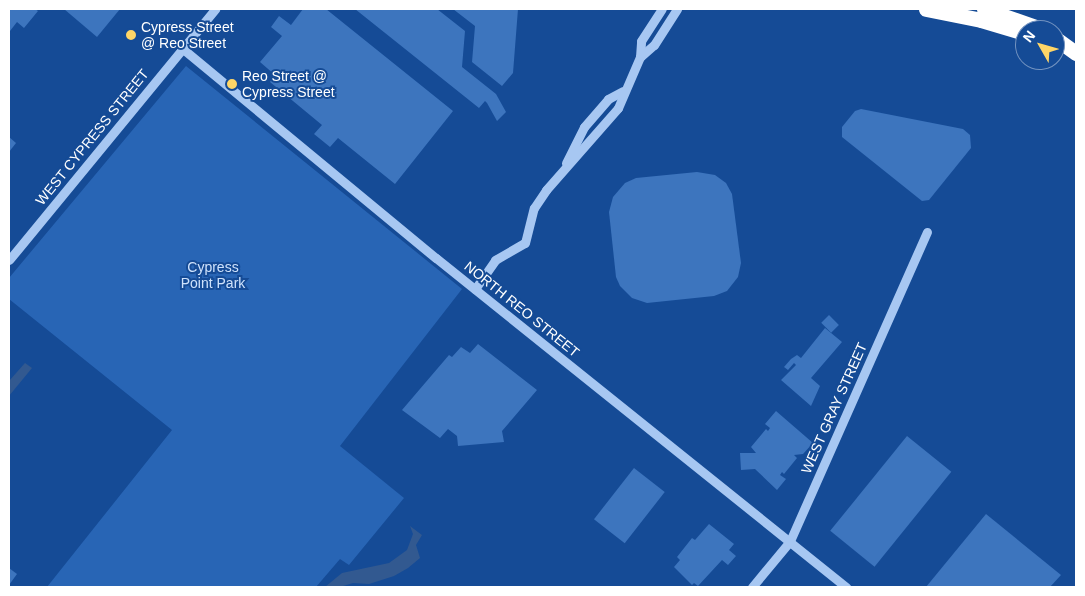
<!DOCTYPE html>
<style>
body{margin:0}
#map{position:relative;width:1085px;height:596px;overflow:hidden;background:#154b96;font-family:Arial,sans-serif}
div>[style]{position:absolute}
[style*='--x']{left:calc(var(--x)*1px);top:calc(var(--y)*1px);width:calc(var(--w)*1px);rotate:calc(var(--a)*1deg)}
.green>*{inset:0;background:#2865b5}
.water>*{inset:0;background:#325990}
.building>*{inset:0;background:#3d75be;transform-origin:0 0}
.minor>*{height:9px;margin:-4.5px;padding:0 4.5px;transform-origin:4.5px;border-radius:4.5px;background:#a7c7f2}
.highway>*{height:15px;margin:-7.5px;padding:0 7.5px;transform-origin:7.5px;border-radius:7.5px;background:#fff}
.dots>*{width:14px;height:14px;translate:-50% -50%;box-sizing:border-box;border:2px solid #154b96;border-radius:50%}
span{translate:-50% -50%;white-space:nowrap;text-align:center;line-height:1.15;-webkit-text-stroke:4px #154b96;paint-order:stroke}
.poi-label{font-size:14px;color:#fff}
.left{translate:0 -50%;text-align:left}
.street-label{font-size:14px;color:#fff}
.park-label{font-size:14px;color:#cee2fc}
.frame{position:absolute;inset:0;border:10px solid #fff;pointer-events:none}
.north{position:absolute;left:1015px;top:20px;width:50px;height:50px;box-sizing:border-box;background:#154b96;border:1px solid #7393c0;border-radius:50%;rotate:308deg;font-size:14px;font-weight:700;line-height:20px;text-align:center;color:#fff}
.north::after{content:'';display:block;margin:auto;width:18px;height:22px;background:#ffd667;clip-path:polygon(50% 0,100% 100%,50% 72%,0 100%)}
</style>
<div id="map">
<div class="green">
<i style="clip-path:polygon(186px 66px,462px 289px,340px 446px,404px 498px,349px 565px,340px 559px,316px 587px,47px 587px,172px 430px,9px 299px,9px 278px)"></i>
</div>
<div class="water">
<i style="clip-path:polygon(25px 363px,32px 368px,9px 396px,9px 381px)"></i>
<i style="clip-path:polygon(410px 526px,422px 535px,416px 545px,420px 558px,408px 568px,394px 576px,369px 584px,353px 583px,340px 587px,325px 587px,342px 573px,389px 563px,407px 550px,413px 534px)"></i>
</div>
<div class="building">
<i style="clip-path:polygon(9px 9px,35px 9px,38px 11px,24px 28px,17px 22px,10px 31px)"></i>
<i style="clip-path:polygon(64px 9px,120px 9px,97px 37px)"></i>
<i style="clip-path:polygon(303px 9px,326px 9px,453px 111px,395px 184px,338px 138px,330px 147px,314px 134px,322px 125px,270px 82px,275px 75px,260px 62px,282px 36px,271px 27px,279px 16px,291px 25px)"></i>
<i style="clip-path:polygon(355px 9px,437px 9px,465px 31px,462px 67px,496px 94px,506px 112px,497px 121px,487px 103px,485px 101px,479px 108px)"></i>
<i style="clip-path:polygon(453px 9px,518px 9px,513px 73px,502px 86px,472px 62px,475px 26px)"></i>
<i style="clip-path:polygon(861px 109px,963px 129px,970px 135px,971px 148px,929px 200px,922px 201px,842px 137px,842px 127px,855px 111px)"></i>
<i style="clip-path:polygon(9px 137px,16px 143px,9px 152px)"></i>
<i style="clip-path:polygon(697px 172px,715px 175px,726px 183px,732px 194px,741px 263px,738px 277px,727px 291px,714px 296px,647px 303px,632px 298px,620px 286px,616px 277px,609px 212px,613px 197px,625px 183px,636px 178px)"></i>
<i style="left:829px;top:315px;width:14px;height:11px;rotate:45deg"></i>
<i style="clip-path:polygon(825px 328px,842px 342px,811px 378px,820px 386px,811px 406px,781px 380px,796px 365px,794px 363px,788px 370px,784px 367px,791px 359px,797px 355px,801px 358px)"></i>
<i style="clip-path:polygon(478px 344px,537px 390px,502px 431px,504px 442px,458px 446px,457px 436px,448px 429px,440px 438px,402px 410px,449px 355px,452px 357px,461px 347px,470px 353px)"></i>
<i style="clip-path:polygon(776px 411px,813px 443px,803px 454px,794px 455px,797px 458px,784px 474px,782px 472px,780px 475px,786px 479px,777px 490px,755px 469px,741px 470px,740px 453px,756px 453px,751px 447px,766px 429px,768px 431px,770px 428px,765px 424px)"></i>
<i style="left:907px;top:436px;width:57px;height:122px;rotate:39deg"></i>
<i style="left:634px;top:468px;width:39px;height:65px;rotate:38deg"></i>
<i style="clip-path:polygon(986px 514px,1061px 575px,1050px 587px,926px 587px)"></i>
<i style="clip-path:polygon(709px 524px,734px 544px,729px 550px,736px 556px,728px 565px,722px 560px,698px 586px,694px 583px,692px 585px,674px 567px,680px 560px,677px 557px,692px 538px,695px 540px)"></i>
<i style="clip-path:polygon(9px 568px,17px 574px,9px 585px)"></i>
</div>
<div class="minor">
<i style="--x:183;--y:49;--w:328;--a:39.6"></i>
<i style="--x:436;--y:258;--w:526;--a:38.74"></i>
<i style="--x:640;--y:57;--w:18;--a:-41"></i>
<i style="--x:654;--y:45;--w:43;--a:-57.4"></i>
<i style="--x:566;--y:163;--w:40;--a:-63.4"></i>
<i style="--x:584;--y:127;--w:37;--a:-49"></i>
<i style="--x:608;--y:99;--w:17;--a:-28"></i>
<i style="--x:9;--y:260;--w:325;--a:-50.6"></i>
<i style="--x:475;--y:289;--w:35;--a:-55"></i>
<i style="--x:495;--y:260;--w:34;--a:-30"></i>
<i style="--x:525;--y:243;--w:36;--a:-76"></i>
<i style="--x:534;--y:208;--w:22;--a:-56"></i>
<i style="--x:546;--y:190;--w:109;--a:-48.7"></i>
<i style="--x:618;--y:108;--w:56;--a:-66.7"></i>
<i style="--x:640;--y:57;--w:16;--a:-86"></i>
<i style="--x:641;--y:41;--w:38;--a:-57"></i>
<i style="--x:752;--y:587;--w:60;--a:-50.4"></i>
<i style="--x:790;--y:541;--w:338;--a:-66.1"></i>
</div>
<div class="highway">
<i style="--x:926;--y:9;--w:56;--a:11.3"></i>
<i style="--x:981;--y:20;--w:46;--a:16.5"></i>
<i style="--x:984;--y:9;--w:64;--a:19.3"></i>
<i style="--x:1055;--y:38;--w:26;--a:36"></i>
</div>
<div class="dots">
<i style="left:131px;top:35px;background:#ffd667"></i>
<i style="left:232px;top:84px;background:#ffd667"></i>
</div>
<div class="poi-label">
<span class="left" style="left:141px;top:35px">Cypress Street<br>@ Reo Street</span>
<span class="left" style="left:242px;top:84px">Reo Street @<br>Cypress Street</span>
</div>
<div class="street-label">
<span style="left:92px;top:137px;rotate:-51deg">WEST CYPRESS STREET</span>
<span style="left:522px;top:309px;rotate:39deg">NORTH REO STREET</span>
<span style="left:834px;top:408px;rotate:-66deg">WEST GRAY STREET</span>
</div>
<div class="park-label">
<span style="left:213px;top:275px">Cypress<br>Point Park</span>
</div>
<div class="frame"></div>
<div class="north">N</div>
</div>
